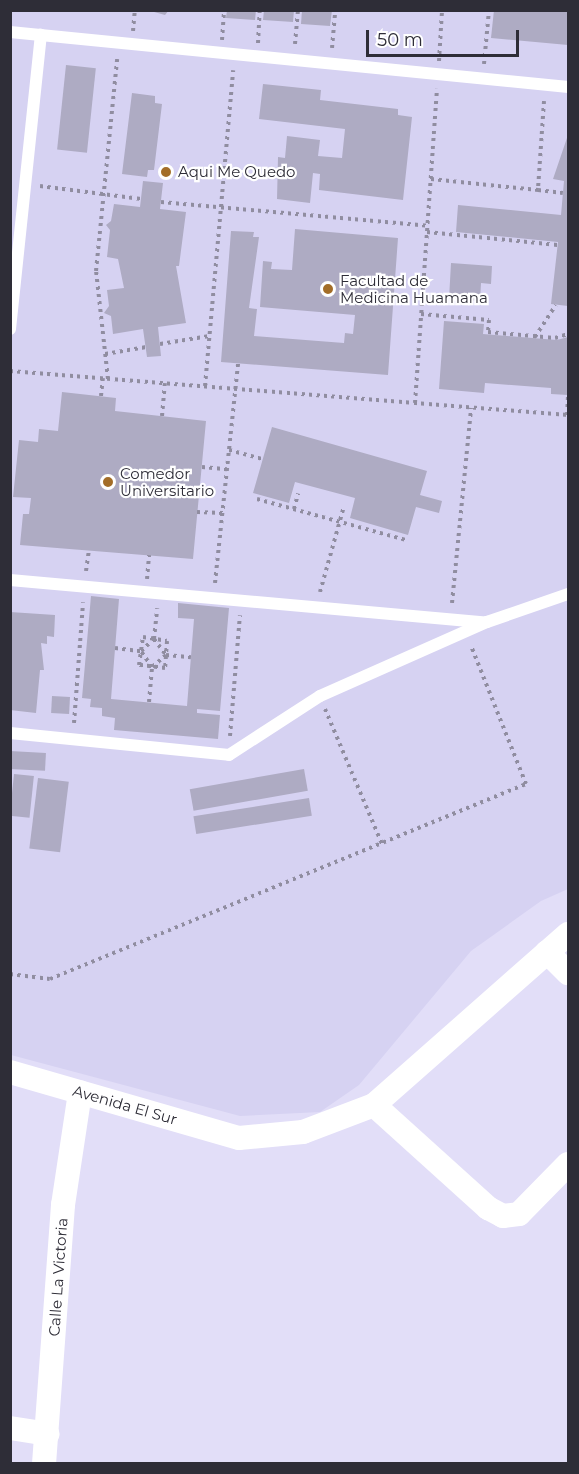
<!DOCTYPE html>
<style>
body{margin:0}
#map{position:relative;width:579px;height:1474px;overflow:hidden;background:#e2def8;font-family:Montserrat,sans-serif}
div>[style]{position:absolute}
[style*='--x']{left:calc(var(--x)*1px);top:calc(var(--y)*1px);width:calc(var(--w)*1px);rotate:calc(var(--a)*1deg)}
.built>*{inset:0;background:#d6d2f2}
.building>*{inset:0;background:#aeabc3;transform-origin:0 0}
.path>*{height:4px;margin-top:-2px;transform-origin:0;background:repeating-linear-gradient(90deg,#908da0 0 3px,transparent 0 7.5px)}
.lane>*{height:12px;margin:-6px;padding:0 6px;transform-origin:6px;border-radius:6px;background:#fff}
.street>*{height:24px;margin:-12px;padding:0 12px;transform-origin:12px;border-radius:12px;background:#fff}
.dots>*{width:16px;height:16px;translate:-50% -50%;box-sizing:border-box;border:3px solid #fff;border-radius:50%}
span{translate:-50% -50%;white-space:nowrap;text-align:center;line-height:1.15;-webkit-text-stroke:4.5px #fff;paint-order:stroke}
.poi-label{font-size:15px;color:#2e2d37}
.left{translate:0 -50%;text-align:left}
.street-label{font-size:15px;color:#2e2d37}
.frame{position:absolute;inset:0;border:12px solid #2e2d37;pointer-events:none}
.scale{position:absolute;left:366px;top:30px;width:153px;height:27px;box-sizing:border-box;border:3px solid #2e2d37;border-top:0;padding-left:8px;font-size:18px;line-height:21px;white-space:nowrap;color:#2e2d37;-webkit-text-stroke:4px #fff;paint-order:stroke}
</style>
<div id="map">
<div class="built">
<i style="clip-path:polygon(10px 11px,568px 11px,568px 889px,541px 901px,471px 951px,359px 1085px,320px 1112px,240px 1116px,11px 1055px)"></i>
</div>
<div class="building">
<i style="clip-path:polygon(147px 10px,169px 10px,165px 15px)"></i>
<i style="clip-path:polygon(227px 10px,256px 10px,255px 20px,226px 18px)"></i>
<i style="clip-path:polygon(264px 10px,294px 10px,293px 22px,263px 20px)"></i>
<i style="clip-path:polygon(302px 10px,332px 10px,330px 26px,301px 24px)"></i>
<i style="clip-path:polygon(494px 10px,568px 10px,568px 45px,491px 38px)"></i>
<i style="left:66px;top:65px;width:30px;height:85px;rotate:6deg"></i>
<i style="clip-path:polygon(263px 84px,321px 90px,320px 100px,398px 109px,398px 115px,412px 117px,403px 200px,319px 190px,320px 174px,313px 173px,310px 203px,277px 199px,278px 157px,285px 158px,287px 136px,320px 140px,318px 156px,342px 158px,345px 129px,259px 119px)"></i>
<i style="clip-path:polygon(132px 93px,155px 96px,155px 103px,162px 104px,154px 170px,148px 170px,147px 177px,122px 174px)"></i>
<i style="clip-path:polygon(568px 135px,568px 306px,551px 304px,558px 242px,456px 232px,458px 205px,561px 215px,564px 181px,553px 179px)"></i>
<i style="clip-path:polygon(143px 181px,163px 183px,160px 209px,186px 212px,179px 266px,176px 266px,186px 323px,158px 327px,161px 356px,147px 357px,143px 329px,113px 334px,111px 316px,104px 313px,109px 306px,107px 290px,124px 288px,118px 259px,107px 257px,110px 230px,106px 225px,111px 221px,114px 204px,140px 207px)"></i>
<i style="clip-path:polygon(295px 229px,398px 238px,388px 375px,221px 362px,231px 231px,254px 232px,253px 237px,259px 237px,249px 308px,257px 309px,254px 336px,344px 343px,345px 333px,353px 334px,355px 315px,260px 307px,263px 261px,272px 262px,271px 269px,292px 270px)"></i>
<i style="clip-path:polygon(451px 263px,492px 266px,491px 284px,481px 283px,480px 301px,449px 299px)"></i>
<i style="clip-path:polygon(444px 321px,484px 324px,483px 334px,557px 340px,568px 337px,568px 395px,551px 394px,551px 388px,485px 383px,484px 393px,439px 389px)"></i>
<i style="clip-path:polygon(62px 392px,116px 398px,115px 411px,206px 421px,193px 559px,20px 545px,23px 514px,29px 514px,31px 498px,13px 497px,19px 440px,38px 442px,39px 429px,58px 431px)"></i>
<i style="clip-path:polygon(272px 427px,427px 471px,420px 495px,442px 501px,439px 513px,416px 507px,408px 535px,350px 518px,355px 498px,295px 482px,289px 503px,253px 493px)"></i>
<i style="clip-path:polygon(91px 596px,119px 599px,111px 699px,187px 706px,194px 619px,178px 618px,178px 603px,229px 608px,220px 711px,197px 709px,197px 713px,220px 715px,218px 739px,114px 730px,115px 718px,102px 716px,102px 708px,90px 707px,91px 699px,82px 698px)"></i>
<i style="clip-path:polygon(10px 612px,55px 615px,54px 637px,47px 636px,47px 644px,41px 643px,44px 670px,40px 670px,36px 713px,10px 710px)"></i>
<i style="left:52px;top:696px;width:18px;height:17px;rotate:3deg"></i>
<i style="left:10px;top:751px;width:36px;height:18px;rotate:3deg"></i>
<i style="left:304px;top:769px;width:22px;height:116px;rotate:80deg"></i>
<i style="left:14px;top:774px;width:20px;height:42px;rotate:6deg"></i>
<i style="left:38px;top:778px;width:31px;height:71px;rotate:7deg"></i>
<i style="left:309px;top:798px;width:18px;height:117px;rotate:81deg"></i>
</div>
<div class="path">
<i style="--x:133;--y:31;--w:21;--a:-85"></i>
<i style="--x:222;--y:40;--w:30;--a:-86"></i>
<i style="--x:258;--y:43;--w:33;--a:-87"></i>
<i style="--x:295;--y:44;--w:34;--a:-85"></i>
<i style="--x:332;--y:48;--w:38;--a:-85"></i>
<i style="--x:439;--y:61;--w:51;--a:-86.6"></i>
<i style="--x:484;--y:64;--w:54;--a:-84.7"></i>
<i style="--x:544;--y:101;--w:89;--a:93.9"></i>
<i style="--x:538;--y:190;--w:25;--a:7"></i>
<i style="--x:431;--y:179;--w:108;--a:5.9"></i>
<i style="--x:40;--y:186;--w:102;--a:7.3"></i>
<i style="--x:161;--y:202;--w:268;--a:5.1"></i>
<i style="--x:427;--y:232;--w:131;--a:5.7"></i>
<i style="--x:421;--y:314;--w:68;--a:5"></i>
<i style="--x:489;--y:320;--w:12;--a:95"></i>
<i style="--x:488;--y:332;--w:67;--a:5.1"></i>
<i style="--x:555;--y:338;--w:14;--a:-17"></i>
<i style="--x:535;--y:337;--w:38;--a:-57"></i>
<i style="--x:160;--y:344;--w:50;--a:-9.3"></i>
<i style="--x:105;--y:354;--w:42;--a:-9.7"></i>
<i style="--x:10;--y:371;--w:560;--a:4.51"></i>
<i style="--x:108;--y:379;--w:109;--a:-96.3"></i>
<i style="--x:96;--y:271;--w:213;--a:-84.3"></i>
<i style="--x:205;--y:386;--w:317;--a:-84.9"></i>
<i style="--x:101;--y:396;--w:18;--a:-84"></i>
<i style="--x:415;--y:403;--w:315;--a:-86"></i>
<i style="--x:567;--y:415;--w:20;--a:-87"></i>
<i style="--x:162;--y:416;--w:33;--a:-85"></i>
<i style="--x:229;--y:450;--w:35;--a:15"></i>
<i style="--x:202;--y:467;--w:25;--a:5"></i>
<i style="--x:257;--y:499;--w:155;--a:15.4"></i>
<i style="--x:294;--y:509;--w:16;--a:-75"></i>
<i style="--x:197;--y:512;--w:26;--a:2"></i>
<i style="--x:86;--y:571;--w:22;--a:-82"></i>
<i style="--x:147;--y:579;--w:24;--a:-85"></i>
<i style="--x:215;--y:583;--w:221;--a:-84"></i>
<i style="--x:320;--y:592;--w:89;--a:-74.4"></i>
<i style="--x:452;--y:603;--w:196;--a:-84.4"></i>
<i style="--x:143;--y:637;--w:24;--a:9"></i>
<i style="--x:167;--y:641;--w:27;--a:94"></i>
<i style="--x:165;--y:668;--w:26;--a:-173"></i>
<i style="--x:139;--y:665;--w:28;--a:-82"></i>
<i style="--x:154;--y:639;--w:20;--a:53"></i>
<i style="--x:166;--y:655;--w:18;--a:139"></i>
<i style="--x:152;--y:667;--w:19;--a:-125"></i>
<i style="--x:141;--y:651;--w:18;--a:-43"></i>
<i style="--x:154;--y:639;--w:31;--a:-84"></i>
<i style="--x:115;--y:648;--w:26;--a:7"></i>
<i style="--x:166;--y:655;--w:25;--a:5"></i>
<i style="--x:149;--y:702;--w:35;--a:-85"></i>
<i style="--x:325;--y:709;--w:147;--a:67.1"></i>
<i style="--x:74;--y:723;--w:121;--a:-85.7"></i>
<i style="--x:230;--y:736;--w:121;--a:-85.3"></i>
<i style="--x:10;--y:974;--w:40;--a:7.1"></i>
<i style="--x:50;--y:979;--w:514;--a:-22.28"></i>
<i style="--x:526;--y:784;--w:149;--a:-111.7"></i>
</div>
<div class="lane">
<i style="--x:10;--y:32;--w:561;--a:5.63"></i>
<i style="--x:10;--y:329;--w:296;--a:-84"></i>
<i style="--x:10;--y:580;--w:477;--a:5.1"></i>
<i style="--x:10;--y:733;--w:220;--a:5.7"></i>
<i style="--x:229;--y:755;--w:108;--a:-33"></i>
<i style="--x:320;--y:696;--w:183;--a:-23.9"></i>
<i style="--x:487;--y:622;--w:86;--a:-19.1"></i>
</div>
<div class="street">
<i style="--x:547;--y:952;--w:30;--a:45"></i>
<i style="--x:10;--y:1072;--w:238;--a:16.1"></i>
<i style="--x:239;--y:1138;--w:64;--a:-5.4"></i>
<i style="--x:303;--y:1132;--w:76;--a:-20.8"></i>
<i style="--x:374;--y:1105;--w:259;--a:-41.4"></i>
<i style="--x:374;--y:1105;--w:154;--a:42.1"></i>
<i style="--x:488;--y:1208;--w:17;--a:28"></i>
<i style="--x:503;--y:1216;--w:16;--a:-7"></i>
<i style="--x:519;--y:1214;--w:70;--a:-45.6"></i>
<i style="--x:10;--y:1428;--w:38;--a:9"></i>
<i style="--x:44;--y:1464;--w:260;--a:-85.8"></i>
<i style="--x:63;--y:1205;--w:114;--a:-81.4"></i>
</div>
<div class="dots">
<i style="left:166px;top:172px;background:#a36d28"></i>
<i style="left:328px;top:289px;background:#a36d28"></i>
<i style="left:108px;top:482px;background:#a36d28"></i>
</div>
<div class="poi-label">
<span class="left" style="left:178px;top:172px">Aqui Me Quedo</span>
<span class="left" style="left:340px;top:289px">Facultad de<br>Medicina Huamana</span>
<span class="left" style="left:120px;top:482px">Comedor<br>Universitario</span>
</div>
<div class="street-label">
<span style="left:125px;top:1105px;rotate:16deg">Avenida El Sur</span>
<span style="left:58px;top:1277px;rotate:-86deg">Calle La Victoria</span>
</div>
<div class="frame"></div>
<div class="scale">50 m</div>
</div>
